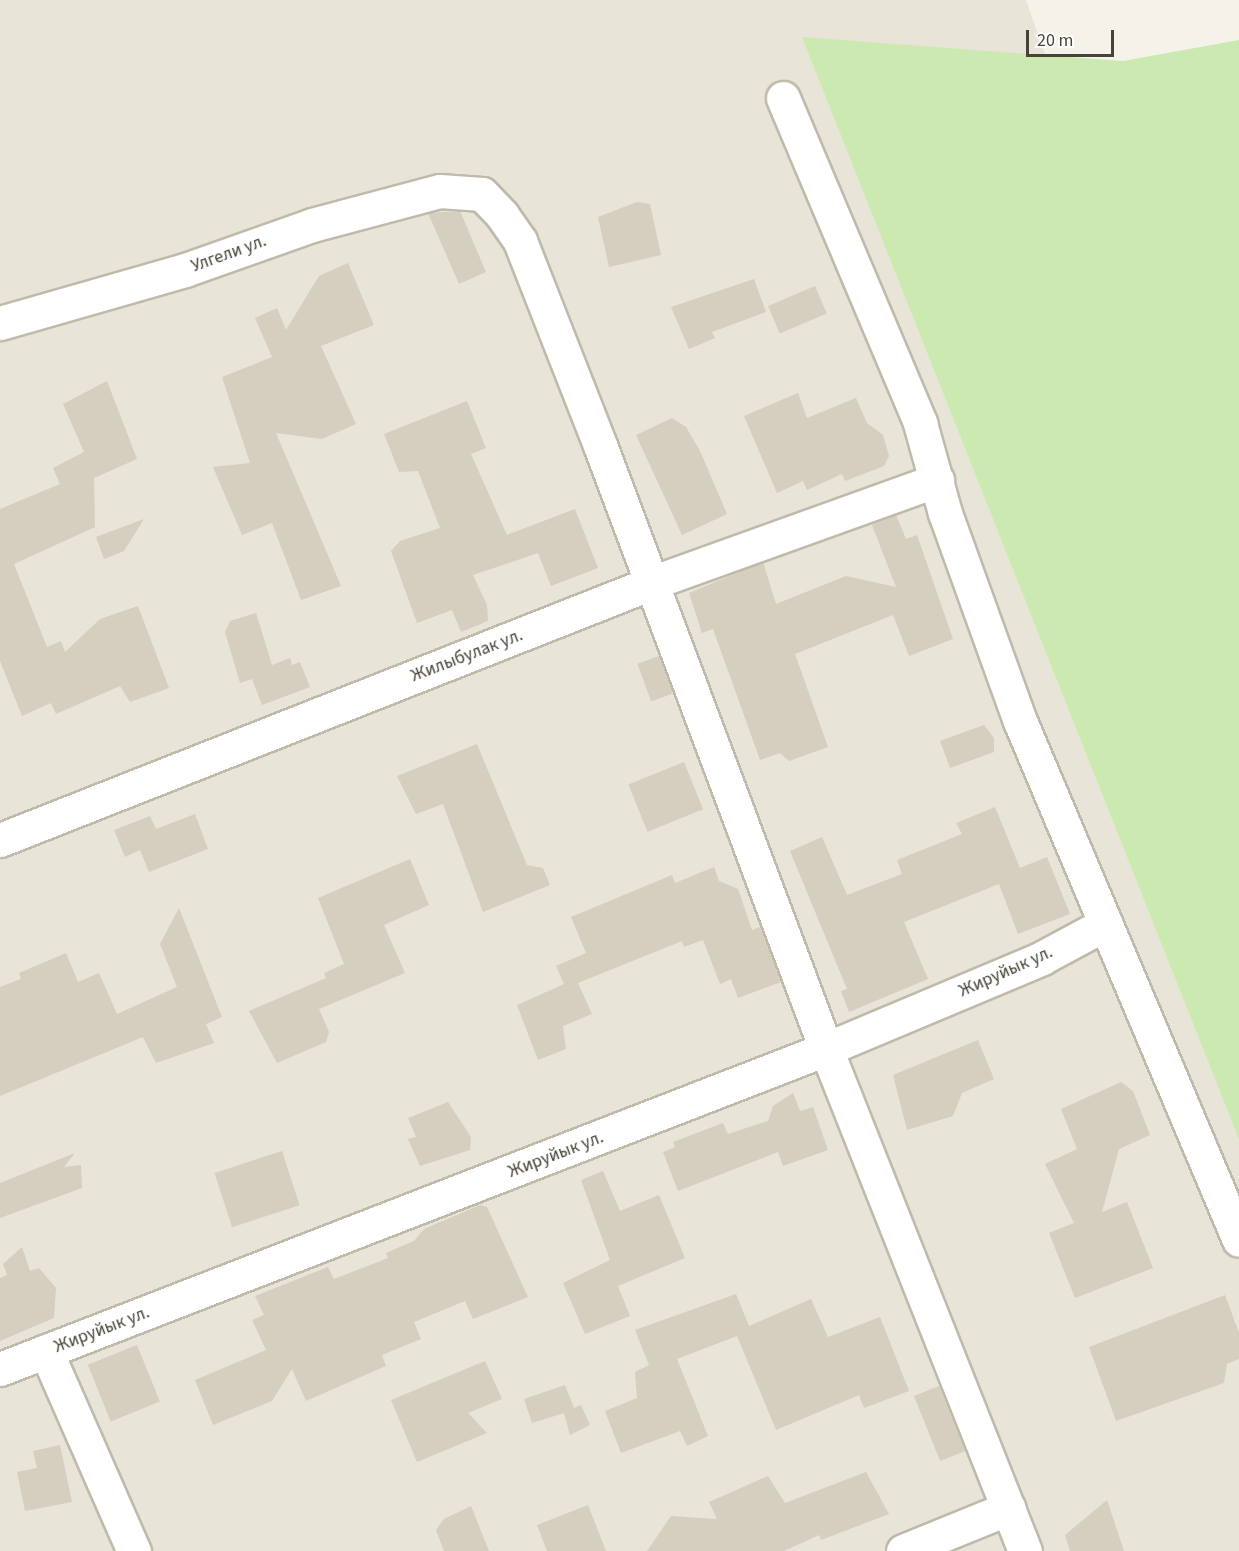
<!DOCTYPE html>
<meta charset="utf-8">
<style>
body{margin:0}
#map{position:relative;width:1239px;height:1551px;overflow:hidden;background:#f4f2e9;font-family:"Source Sans 3",sans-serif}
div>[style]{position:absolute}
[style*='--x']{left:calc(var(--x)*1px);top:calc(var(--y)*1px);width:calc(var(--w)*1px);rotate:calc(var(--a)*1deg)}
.residential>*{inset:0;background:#e8e4d7}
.green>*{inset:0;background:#cce9b1}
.building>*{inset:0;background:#d6cebe;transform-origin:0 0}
.roads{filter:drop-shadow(2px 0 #c0baab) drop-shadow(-2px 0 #c0baab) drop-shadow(0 2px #c0baab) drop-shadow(0 -2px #c0baab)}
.minor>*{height:33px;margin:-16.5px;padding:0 16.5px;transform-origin:16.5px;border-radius:16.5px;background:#fff}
span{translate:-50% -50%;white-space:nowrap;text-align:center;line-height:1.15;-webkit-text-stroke:4.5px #fff;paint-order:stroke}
.street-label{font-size:18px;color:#484337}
.scale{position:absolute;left:1026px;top:30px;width:88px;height:27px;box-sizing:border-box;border:3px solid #484337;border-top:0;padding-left:8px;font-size:18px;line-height:21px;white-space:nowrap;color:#484337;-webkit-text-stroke:4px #fff;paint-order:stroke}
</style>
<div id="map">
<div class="residential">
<i style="clip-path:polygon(0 0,1026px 0,1239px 611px,1239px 1551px,0 1551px)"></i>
</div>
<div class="green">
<i style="clip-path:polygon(802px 37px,1123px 61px,1239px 40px,1239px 1139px)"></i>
</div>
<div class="building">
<i style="clip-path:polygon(637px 202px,650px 204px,661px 255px,609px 267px,598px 217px)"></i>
<i style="clip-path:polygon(460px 211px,486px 272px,459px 284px,428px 213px)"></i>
<i style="clip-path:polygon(348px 263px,374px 325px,321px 346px,356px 424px,322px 439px,276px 433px,341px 586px,301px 600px,272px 523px,242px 535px,213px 467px,250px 463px,222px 377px,272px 357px,255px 318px,277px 308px,286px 330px,319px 276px)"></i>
<i style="clip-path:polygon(754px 279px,766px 312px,712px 332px,715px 338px,689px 349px,671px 307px)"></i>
<i style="left:815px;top:286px;width:30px;height:51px;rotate:67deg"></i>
<i style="clip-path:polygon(107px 381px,137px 459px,94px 478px,95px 527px,14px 564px,47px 647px,61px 641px,65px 652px,100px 619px,138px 606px,169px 688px,130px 702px,120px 686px,56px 714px,51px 703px,22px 716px,0 661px,0 509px,60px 484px,53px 468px,84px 452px,63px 404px)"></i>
<i style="clip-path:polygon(798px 393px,807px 418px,856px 398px,867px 423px,883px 435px,889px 456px,884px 466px,845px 481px,842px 474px,807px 490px,803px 481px,777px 493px,744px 416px)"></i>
<i style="clip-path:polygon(467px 401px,486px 448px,471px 454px,507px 535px,575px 509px,598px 568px,551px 586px,538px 553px,473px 575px,487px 605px,488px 621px,461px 632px,452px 610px,417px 623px,391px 551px,400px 541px,440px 528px,418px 471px,399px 472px,384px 434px)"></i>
<i style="clip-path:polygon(672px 418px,686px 427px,700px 451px,727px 514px,682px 535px,636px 435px)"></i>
<i style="clip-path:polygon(896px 515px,906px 539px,917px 535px,953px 639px,909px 656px,893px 615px,795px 654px,828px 747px,789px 761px,780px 753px,760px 760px,713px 629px,702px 633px,689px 593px,763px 562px,776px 604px,846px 576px,896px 587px,872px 525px)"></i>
<i style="clip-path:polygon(144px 519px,124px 551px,104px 559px,96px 537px)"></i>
<i style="clip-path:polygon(256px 613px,272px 665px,290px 658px,292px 665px,300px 662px,310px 687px,262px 705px,252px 679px,240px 683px,225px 632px,230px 621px)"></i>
<i style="left:659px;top:656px;width:40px;height:23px;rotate:70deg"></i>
<i style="clip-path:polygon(984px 725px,994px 738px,994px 752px,950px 768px,940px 741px)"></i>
<i style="clip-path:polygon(477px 744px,527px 865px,543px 868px,550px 885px,483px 912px,443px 804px,416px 814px,397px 776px)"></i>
<i style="left:684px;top:762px;width:51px;height:60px;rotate:68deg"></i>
<i style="clip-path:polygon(995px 807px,1020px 868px,1047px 857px,1070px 914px,1018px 934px,999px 884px,904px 922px,928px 979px,849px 1012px,841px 991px,847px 989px,790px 851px,822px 837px,847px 895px,902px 874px,897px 860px,962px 834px,956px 823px)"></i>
<i style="clip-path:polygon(195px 814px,208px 849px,149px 872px,140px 850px,125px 857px,114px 830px,150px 816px,156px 829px)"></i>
<i style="clip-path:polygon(410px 859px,429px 905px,384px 925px,405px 973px,319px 1009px,329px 1032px,326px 1042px,277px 1063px,249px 1011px,326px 978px,324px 973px,344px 964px,318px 898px)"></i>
<i style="clip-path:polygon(714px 867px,719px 881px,738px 889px,752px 930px,760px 927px,781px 982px,738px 998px,731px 979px,720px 984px,703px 940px,684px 947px,682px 941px,578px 983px,592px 1014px,563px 1026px,566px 1049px,538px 1060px,517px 1005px,564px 984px,556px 966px,586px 953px,571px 917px,672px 875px,675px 883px)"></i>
<i style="clip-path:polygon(179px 908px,222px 1017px,206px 1024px,214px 1043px,156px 1063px,143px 1037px,0 1096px,0 987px,21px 979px,19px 973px,66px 953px,78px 982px,99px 973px,117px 1014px,177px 987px,160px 944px)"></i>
<i style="clip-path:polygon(978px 1040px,994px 1079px,962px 1093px,953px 1116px,907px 1130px,893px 1075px)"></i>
<i style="clip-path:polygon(1121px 1082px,1133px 1091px,1150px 1135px,1119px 1149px,1102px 1212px,1127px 1202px,1153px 1268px,1075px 1298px,1049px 1233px,1074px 1223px,1045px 1164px,1077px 1149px,1061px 1109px)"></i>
<i style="clip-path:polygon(793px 1093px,800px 1111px,813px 1107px,828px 1150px,783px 1166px,778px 1152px,678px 1191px,663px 1152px,675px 1147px,673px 1142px,723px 1123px,728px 1134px,768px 1121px,773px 1106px)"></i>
<i style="clip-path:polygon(448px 1102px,471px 1137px,470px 1150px,420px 1166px,408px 1139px,416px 1137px,408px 1118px)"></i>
<i style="left:282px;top:1151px;width:57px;height:71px;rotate:72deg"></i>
<i style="clip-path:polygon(75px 1153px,64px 1167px,81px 1165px,82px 1188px,0 1218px,0 1183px)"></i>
<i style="clip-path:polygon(603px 1171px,620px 1211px,659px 1195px,685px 1258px,618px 1286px,630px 1316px,585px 1334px,563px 1283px,610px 1260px,581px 1180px)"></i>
<i style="clip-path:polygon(480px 1205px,487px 1207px,528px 1297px,473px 1319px,465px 1301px,414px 1322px,421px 1339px,382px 1355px,386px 1366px,306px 1401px,292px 1369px,272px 1401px,213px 1425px,195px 1380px,266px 1350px,252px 1320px,264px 1315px,255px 1296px,328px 1267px,334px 1279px,388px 1258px,386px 1253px,414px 1241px,424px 1229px)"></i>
<i style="clip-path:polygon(22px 1247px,30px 1271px,39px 1268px,56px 1288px,54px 1318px,0 1341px,0 1278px,7px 1275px,3px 1264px)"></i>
<i style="clip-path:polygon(736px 1294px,749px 1326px,811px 1299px,828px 1337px,880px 1317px,909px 1391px,864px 1408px,859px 1395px,776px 1430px,737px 1336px,677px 1359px,708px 1436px,687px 1446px,680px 1431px,621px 1453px,605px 1411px,637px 1398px,635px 1372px,649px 1365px,635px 1330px)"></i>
<i style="clip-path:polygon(1225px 1295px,1239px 1333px,1239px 1359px,1227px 1364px,1224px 1383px,1116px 1421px,1089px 1347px)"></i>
<i style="left:137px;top:1345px;width:61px;height:53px;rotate:68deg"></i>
<i style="clip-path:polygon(485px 1361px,502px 1399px,468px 1413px,487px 1433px,417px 1462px,391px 1400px)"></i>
<i style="clip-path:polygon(565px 1385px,574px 1408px,581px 1405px,590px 1425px,570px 1435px,564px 1413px,532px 1423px,524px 1399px)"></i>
<i style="left:939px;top:1386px;width:70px;height:27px;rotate:68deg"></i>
<i style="clip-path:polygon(60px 1445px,72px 1502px,25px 1511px,17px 1472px,37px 1468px,33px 1451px)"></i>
<i style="clip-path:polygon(866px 1472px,889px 1514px,821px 1540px,819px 1535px,784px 1551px,647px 1551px,671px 1516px,717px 1519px,709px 1502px,768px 1476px,785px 1503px)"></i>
<i style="clip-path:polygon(1107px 1500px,1124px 1551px,1070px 1551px,1065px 1535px)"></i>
<i style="clip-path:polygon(588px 1505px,606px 1551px,547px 1551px,537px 1525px)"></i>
<i style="clip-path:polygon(471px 1506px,489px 1551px,444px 1551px,436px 1530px,444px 1519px)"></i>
</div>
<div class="roads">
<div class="minor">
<i style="--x:783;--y:98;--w:353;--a:67.1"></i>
<i style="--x:920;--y:423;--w:93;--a:74.5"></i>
<i style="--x:945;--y:513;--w:221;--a:70.2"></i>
<i style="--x:1020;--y:721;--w:563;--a:67.12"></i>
<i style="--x:0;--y:323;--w:192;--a:-16"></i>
<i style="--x:185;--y:270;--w:135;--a:-19.5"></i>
<i style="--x:312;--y:225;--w:132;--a:-14.9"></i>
<i style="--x:440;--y:191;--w:42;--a:4.1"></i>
<i style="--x:482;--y:194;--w:29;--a:46"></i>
<i style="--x:502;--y:215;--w:32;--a:55"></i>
<i style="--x:520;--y:241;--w:219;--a:68.6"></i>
<i style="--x:600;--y:445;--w:645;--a:69.49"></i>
<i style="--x:826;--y:1049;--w:540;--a:68.38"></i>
<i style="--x:0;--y:840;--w:703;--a:-21.53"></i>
<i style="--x:654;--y:582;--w:301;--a:-19.8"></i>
<i style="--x:46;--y:1351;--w:219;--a:66.3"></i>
<i style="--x:0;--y:1369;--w:886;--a:-21.18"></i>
<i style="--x:826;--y:1049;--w:234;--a:-22.8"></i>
<i style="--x:1042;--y:958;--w:72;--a:-28.4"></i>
<i style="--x:903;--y:1551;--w:114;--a:-22.1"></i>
</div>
</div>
<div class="street-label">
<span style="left:229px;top:254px;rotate:-20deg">Улгели ул.</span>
<span style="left:467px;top:656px;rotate:-21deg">Жилыбулак ул.</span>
<span style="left:1006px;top:972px;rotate:-24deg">Жируйык ул.</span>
<span style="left:556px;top:1155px;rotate:-21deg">Жируйык ул.</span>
<span style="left:102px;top:1330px;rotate:-21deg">Жируйык ул.</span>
</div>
<div class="scale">20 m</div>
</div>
